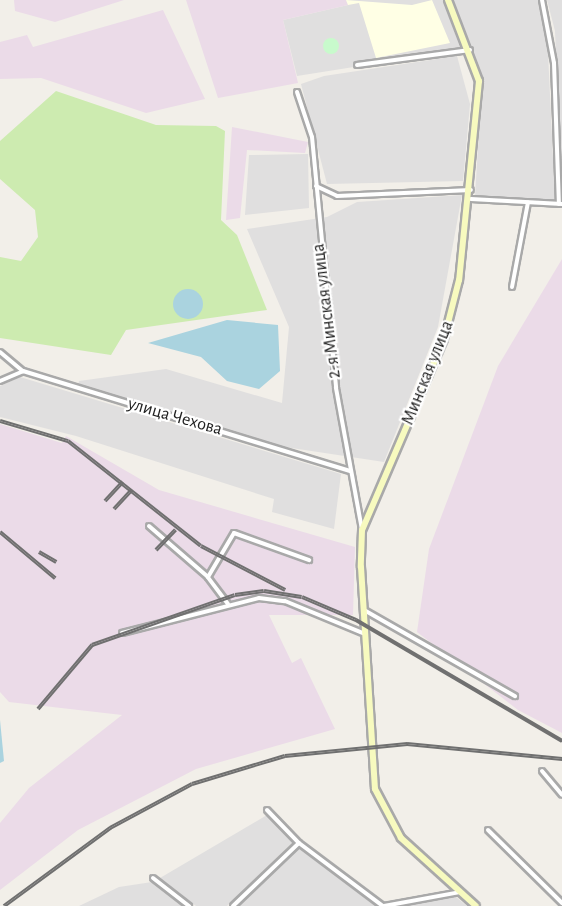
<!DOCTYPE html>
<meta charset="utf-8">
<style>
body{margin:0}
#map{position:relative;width:562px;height:906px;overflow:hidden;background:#f2efe9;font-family:"Alegreya Sans",sans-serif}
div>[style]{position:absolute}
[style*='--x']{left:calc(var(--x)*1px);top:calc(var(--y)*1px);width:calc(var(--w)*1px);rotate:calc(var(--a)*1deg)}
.residential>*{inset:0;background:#e0dfdf}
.industrial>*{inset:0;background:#ebdbe8}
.education>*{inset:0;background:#ffffe5}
.grass>*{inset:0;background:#cdebb0}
.park>*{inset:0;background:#c8facc}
.round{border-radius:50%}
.water>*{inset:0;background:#aad3df}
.roads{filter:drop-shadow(2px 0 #a9a9a9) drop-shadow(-2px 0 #a9a9a9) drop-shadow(0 2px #a9a9a9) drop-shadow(0 -2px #a9a9a9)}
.street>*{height:4px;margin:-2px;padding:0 2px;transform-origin:2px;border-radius:2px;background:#fff}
.secondary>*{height:6px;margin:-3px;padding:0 3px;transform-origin:3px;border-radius:3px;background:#f7fabf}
.rail>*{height:4px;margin-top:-2px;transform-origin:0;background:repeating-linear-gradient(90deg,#fff 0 4.5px,#707070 0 9px);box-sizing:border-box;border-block:2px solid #707070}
span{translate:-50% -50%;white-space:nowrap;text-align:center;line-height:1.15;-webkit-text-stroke:4.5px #fff;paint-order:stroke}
.street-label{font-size:18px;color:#222}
</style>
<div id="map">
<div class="residential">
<i style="clip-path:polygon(346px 0,443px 0,461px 50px,297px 76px,283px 20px,348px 5px)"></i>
<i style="clip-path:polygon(453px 0,540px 0,547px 32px,555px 200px,475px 196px,482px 82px)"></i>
<i style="clip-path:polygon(547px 0,562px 0,562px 181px,555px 31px)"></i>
<i style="clip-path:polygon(457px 56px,470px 104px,463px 181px,327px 184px,301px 84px,324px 76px)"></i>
<i style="clip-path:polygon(308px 154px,309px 208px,245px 215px,249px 155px)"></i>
<i style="clip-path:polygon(462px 195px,438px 327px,384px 462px,285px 447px,78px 386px,79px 381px,166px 369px,282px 403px,289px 327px,247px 229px,327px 217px,357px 202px)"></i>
<i style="clip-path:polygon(20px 377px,341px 474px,334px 529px,272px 512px,274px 499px,76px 436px,0 417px,0 386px)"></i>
<i style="clip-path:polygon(267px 815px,293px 842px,227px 906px,196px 906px,160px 878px)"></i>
<i style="clip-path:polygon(299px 847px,376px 906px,238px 906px)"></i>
<i style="clip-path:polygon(152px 882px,183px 906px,79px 906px,119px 887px)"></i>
<i style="clip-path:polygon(456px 897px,467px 906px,406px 906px)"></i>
</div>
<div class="industrial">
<i style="clip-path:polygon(14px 0,124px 0,55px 22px,15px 11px)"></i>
<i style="clip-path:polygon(186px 0,346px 0,348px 5px,283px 20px,298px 83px,218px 98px)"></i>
<i style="clip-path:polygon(163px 10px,205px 99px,146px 113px,41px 78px,0 79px,0 42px,27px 35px,33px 47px)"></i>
<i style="clip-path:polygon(232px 127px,308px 142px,305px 153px,247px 150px,240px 218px,226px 220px)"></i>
<i style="clip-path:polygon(562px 259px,562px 733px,518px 710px,417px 632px,429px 549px,498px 366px)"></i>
<i style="clip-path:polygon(0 424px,62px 443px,66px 436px,159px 490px,355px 547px,353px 615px,269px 615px,292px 663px,301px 658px,335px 729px,196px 769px,78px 830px,0 890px,0 823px,29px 788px,122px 715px,9px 702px,0 692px)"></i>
</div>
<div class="education">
<i style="clip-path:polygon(346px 0,412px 5px,432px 0,450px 43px,376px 58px,359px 3px,348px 5px)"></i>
</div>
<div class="grass">
<i style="clip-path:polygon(56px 91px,156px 125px,216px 126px,225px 131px,221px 220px,237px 235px,267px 310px,126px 330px,111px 355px,0 338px,0 257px,21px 261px,38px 237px,35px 210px,0 179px,0 141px)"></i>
</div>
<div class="park">
<i class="round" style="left:323px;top:38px;width:16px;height:16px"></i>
</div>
<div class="water">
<i class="round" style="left:173px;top:289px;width:30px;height:30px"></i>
<i style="clip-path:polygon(227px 320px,278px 325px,280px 371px,259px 389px,227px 381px,201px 357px,148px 343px)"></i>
<i style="clip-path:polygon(0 720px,4px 761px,0 763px)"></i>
</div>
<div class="roads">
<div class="street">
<i style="--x:542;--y:0;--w:64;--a:79.2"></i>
<i style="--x:554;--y:63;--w:141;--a:88"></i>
<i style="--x:357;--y:65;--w:114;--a:-7.6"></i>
<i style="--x:297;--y:92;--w:47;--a:71.6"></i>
<i style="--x:312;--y:137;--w:252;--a:84.5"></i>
<i style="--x:336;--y:388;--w:143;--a:79.6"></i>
<i style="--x:316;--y:186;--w:23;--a:25"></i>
<i style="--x:337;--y:196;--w:134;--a:-2.6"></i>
<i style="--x:471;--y:199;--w:91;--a:3.1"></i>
<i style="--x:512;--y:287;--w:86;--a:-79.3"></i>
<i style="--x:0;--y:352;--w:30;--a:40"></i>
<i style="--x:0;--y:381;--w:25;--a:-23"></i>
<i style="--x:23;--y:371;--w:342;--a:17"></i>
<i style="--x:149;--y:526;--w:78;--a:40.8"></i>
<i style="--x:228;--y:604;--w:34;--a:-127"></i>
<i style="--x:208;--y:577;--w:51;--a:-59.4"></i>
<i style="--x:234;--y:533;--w:80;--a:19.8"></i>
<i style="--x:364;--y:610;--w:174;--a:29.7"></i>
<i style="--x:122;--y:633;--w:141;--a:-14.3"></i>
<i style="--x:259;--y:598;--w:26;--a:7"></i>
<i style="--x:285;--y:601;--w:87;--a:22.4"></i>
<i style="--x:542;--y:771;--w:31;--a:50"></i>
<i style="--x:267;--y:810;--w:46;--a:45.9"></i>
<i style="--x:299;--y:843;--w:105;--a:36.9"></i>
<i style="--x:488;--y:830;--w:104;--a:44.6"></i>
<i style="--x:153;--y:878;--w:46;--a:37.9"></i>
<i style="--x:233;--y:906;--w:91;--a:-43.7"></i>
<i style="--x:384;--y:906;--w:77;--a:-10.4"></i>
</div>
<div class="secondary">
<i style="--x:448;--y:0;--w:87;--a:69.1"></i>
<i style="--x:479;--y:81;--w:200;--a:95.7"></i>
<i style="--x:459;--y:280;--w:61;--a:104.3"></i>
<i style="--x:444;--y:339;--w:208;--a:113.2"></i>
<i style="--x:362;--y:530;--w:37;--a:92"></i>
<i style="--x:361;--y:567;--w:222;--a:86.4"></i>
<i style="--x:375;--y:789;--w:55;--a:62"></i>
<i style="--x:401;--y:838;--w:101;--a:42.2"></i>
</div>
</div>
<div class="rail">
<i style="--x:0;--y:421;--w:71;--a:16.4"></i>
<i style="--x:68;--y:441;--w:169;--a:38.3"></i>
<i style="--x:201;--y:546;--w:95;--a:27.6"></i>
<i style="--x:105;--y:501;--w:26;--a:-47"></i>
<i style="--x:114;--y:509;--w:26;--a:-47"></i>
<i style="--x:0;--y:532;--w:72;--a:39.9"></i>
<i style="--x:156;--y:550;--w:28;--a:-46"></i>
<i style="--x:39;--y:552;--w:20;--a:30"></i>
<i style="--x:38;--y:709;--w:84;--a:-49.8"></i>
<i style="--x:92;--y:645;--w:151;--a:-19.3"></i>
<i style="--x:235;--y:595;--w:29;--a:-8"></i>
<i style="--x:264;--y:591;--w:38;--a:9"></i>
<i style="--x:302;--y:597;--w:59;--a:23.1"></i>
<i style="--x:356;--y:620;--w:239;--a:30.4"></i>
<i style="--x:4;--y:906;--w:132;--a:-36.3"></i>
<i style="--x:110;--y:828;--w:93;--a:-28.2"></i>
<i style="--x:192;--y:784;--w:97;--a:-16.8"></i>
<i style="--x:285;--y:756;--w:123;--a:-5.6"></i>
<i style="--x:407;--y:744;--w:156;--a:5.5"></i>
</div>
<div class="street-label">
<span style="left:327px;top:311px;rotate:-97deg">2-я Минская улица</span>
<span style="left:428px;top:373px;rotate:-68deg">Минская улица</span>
<span style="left:175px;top:417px;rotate:16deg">улица Чехова</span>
</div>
</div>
